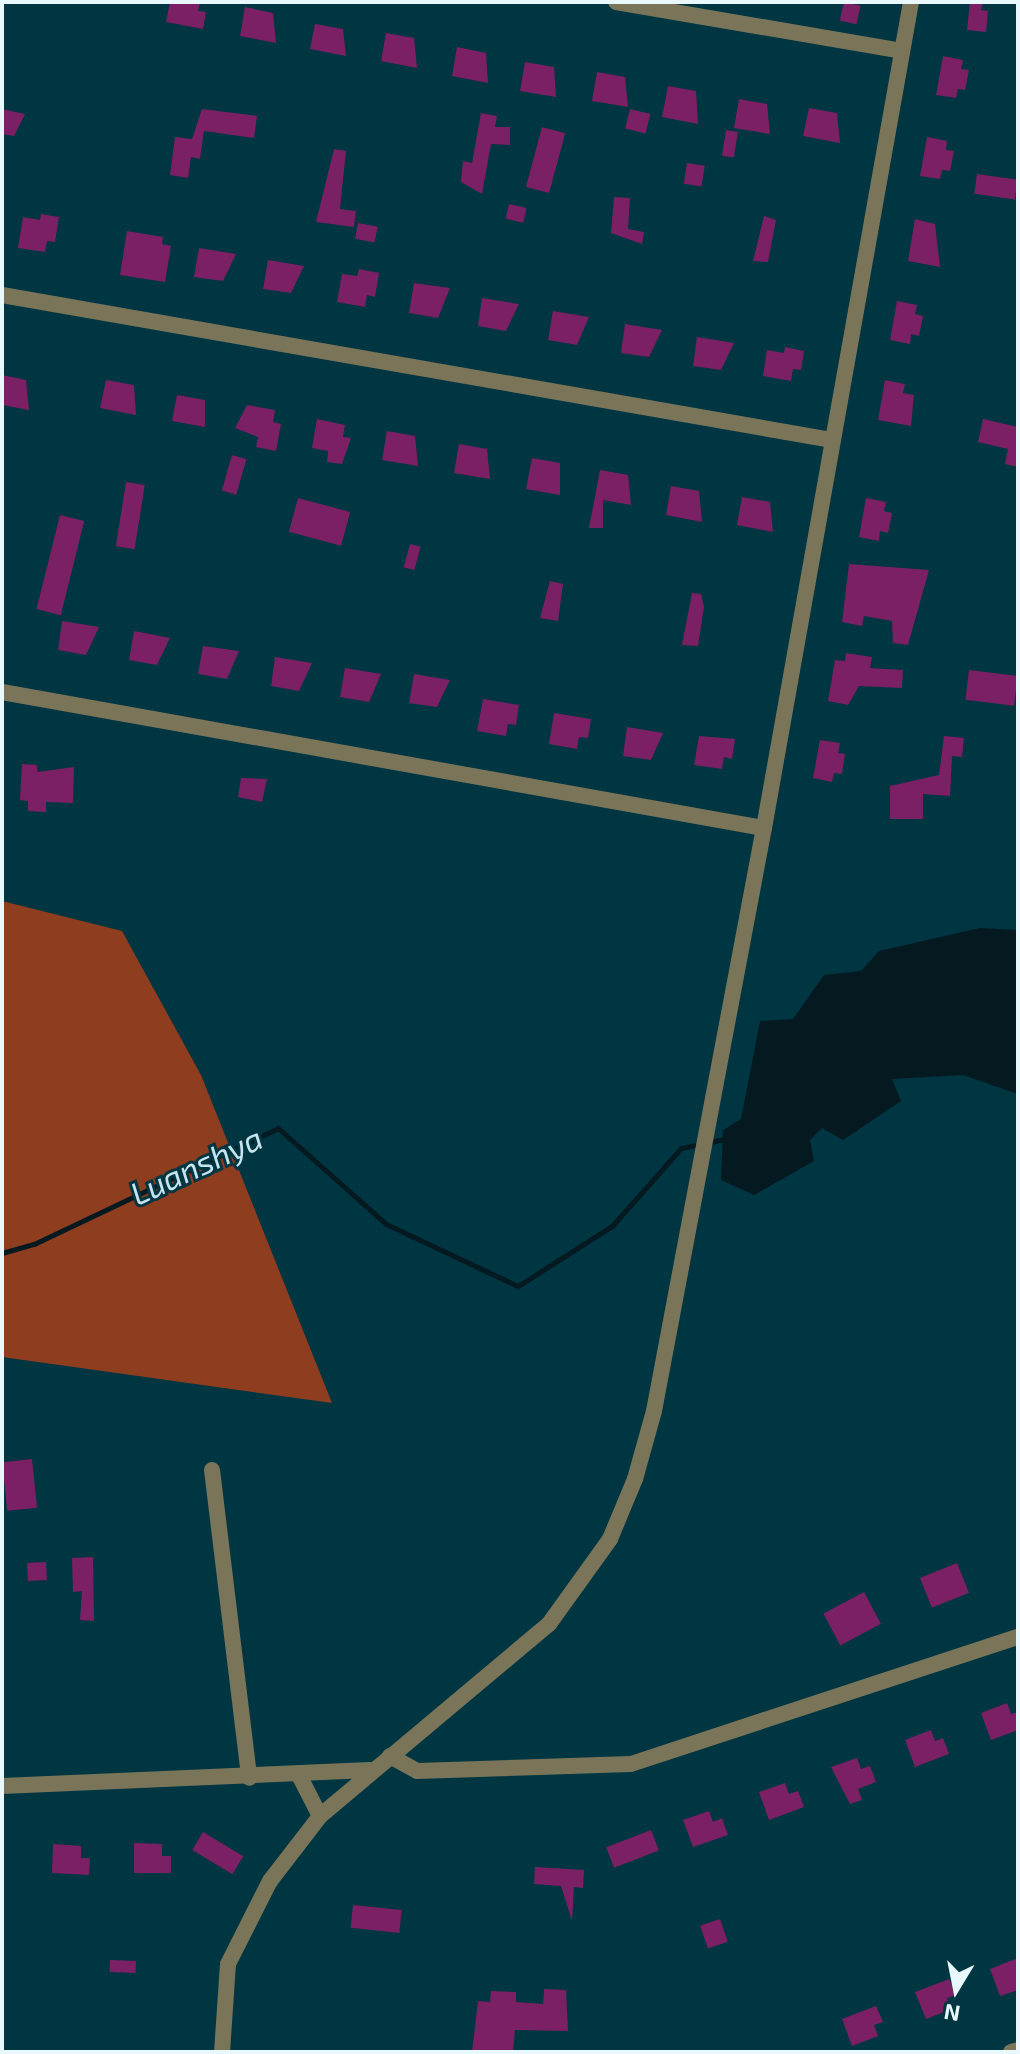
<!DOCTYPE html>
<style>
body{margin:0}
#map{position:relative;width:1020px;height:2054px;overflow:hidden;background:#003542;font-family:"Exo 2",sans-serif}
div>[style]{position:absolute}
[style*='--x']{left:calc(var(--x)*1px);top:calc(var(--y)*1px);width:calc(var(--w)*1px);rotate:calc(var(--a)*1deg)}
.green>*{inset:0;background:#8f3d1f}
.water>*{inset:0;background:#051a20}
.stream>*{height:5px;margin:-2.5px;padding:0 2.5px;transform-origin:2.5px;border-radius:2.5px;background:#051a20}
.building>*{inset:0;background:#7c2065;transform-origin:0 0}
.minor>*{height:16px;margin:-8px;padding:0 8px;transform-origin:8px;border-radius:8px;background:#7a7559}
span{translate:-50% -50%;white-space:nowrap;text-align:center;line-height:1.15;-webkit-text-stroke:6px #003542;paint-order:stroke}
.water-label{font-size:32px;color:#c6e5ef;font-style:italic}
.frame{position:absolute;inset:0;border:4px solid #e8f8fd;pointer-events:none}
.north{position:absolute;left:916px;top:1950px;width:80px;height:80px;-webkit-text-stroke:6px #003542;paint-order:stroke;rotate:190deg;font-size:22px;font-weight:700;line-height:32px;text-align:center;color:#e8f8fd}
.north::after{content:'';display:block;margin:auto;width:28px;height:36px;background:#e8f8fd;clip-path:polygon(50% 0,100% 100%,50% 72%,0 100%)}
</style>
<div id="map">
<div class="green">
<i style="clip-path:polygon(2px 901px,122px 931px,201px 1075px,332px 1403px,2px 1357px)"></i>
</div>
<div class="water">
<i style="clip-path:polygon(980px 928px,1018px 930px,1018px 1094px,963px 1075px,892px 1079px,901px 1101px,843px 1140px,822px 1128px,810px 1140px,814px 1161px,754px 1195px,721px 1180px,723px 1130px,741px 1119px,760px 1021px,793px 1019px,824px 975px,861px 971px,879px 951px)"></i>
</div>
<div class="stream">
<i style="--x:2;--y:1253;--w:33;--a:-16"></i>
<i style="--x:34;--y:1244;--w:270;--a:-25.4"></i>
<i style="--x:278;--y:1128;--w:144;--a:41.6"></i>
<i style="--x:386;--y:1224;--w:146;--a:25.2"></i>
<i style="--x:518;--y:1286;--w:112;--a:-32.6"></i>
<i style="--x:612;--y:1226;--w:104;--a:-48.5"></i>
<i style="--x:681;--y:1148;--w:45;--a:-11.6"></i>
</div>
<div class="building">
<i style="clip-path:polygon(170px 2px,200px 2px,198px 11px,206px 12px,203px 29px,166px 22px)"></i>
<i style="left:844px;top:2px;width:17px;height:19px;rotate:13deg"></i>
<i style="clip-path:polygon(970px 2px,983px 2px,981px 10px,988px 11px,986px 32px,967px 30px)"></i>
<i style="clip-path:polygon(245px 7px,273px 13px,276px 43px,240px 36px)"></i>
<i style="clip-path:polygon(315px 24px,343px 29px,346px 56px,310px 49px)"></i>
<i style="clip-path:polygon(386px 33px,414px 38px,417px 68px,381px 61px)"></i>
<i style="clip-path:polygon(457px 47px,486px 53px,488px 83px,452px 76px)"></i>
<i style="clip-path:polygon(943px 56px,963px 60px,961px 69px,969px 70px,965px 90px,958px 89px,956px 98px,936px 95px)"></i>
<i style="clip-path:polygon(525px 62px,554px 67px,556px 97px,520px 91px)"></i>
<i style="clip-path:polygon(597px 72px,625px 77px,628px 107px,592px 101px)"></i>
<i style="clip-path:polygon(668px 86px,696px 91px,698px 124px,662px 117px)"></i>
<i style="clip-path:polygon(739px 99px,767px 104px,770px 134px,734px 128px)"></i>
<i style="clip-path:polygon(809px 108px,837px 113px,840px 143px,803px 136px)"></i>
<i style="clip-path:polygon(2px 109px,25px 114px,14px 136px,2px 134px)"></i>
<i style="clip-path:polygon(202px 109px,257px 116px,254px 138px,204px 131px,200px 159px,191px 157px,188px 178px,170px 175px,175px 137px,192px 139px)"></i>
<i style="left:630px;top:109px;width:21px;height:20px;rotate:14deg"></i>
<i style="clip-path:polygon(481px 113px,497px 116px,495px 127px,510px 127px,510px 145px,491px 144px,482px 194px,461px 182px,463px 161px,472px 163px)"></i>
<i style="left:542px;top:127px;width:24px;height:62px;rotate:15deg"></i>
<i style="left:726px;top:130px;width:12px;height:26px;rotate:9deg"></i>
<i style="clip-path:polygon(927px 137px,947px 141px,946px 150px,954px 151px,950px 171px,942px 170px,940px 179px,920px 176px)"></i>
<i style="clip-path:polygon(334px 149px,346px 151px,340px 209px,356px 211px,354px 227px,316px 222px)"></i>
<i style="left:687px;top:163px;width:18px;height:21px;rotate:9deg"></i>
<i style="left:977px;top:174px;width:41px;height:20px;rotate:8deg"></i>
<i style="clip-path:polygon(614px 197px,630px 198px,628px 229px,644px 232px,642px 244px,611px 233px)"></i>
<i style="left:509px;top:204px;width:18px;height:15px;rotate:13deg"></i>
<i style="clip-path:polygon(41px 214px,59px 217px,55px 242px,47px 241px,45px 252px,18px 248px,23px 217px,40px 220px)"></i>
<i style="clip-path:polygon(764px 216px,776px 220px,768px 262px,753px 261px)"></i>
<i style="clip-path:polygon(915px 219px,935px 224px,940px 267px,908px 261px)"></i>
<i style="left:358px;top:223px;width:20px;height:16px;rotate:11deg"></i>
<i style="clip-path:polygon(127px 231px,163px 237px,162px 244px,171px 246px,165px 282px,120px 275px)"></i>
<i style="clip-path:polygon(199px 248px,236px 254px,223px 281px,194px 277px)"></i>
<i style="clip-path:polygon(268px 260px,304px 266px,291px 293px,263px 289px)"></i>
<i style="clip-path:polygon(359px 269px,379px 273px,375px 297px,367px 295px,365px 307px,337px 302px,342px 274px,357px 276px)"></i>
<i style="clip-path:polygon(414px 283px,450px 288px,438px 318px,409px 313px)"></i>
<i style="clip-path:polygon(482px 298px,519px 304px,506px 331px,478px 326px)"></i>
<i style="clip-path:polygon(897px 301px,917px 305px,915px 314px,923px 316px,919px 336px,911px 334px,910px 344px,890px 340px)"></i>
<i style="clip-path:polygon(553px 311px,589px 317px,577px 345px,548px 340px)"></i>
<i style="clip-path:polygon(625px 324px,662px 330px,649px 357px,621px 353px)"></i>
<i style="clip-path:polygon(697px 337px,734px 343px,721px 370px,693px 366px)"></i>
<i style="clip-path:polygon(785px 347px,804px 351px,801px 370px,793px 369px,791px 381px,763px 376px,767px 350px,784px 353px)"></i>
<i style="clip-path:polygon(2px 375px,26px 380px,29px 410px,2px 405px)"></i>
<i style="clip-path:polygon(106px 380px,134px 385px,136px 415px,100px 408px)"></i>
<i style="clip-path:polygon(885px 380px,905px 384px,903px 393px,914px 395px,911px 426px,878px 420px)"></i>
<i style="clip-path:polygon(177px 395px,205px 400px,205px 427px,172px 421px)"></i>
<i style="clip-path:polygon(247px 405px,275px 410px,273px 422px,281px 424px,276px 451px,256px 447px,258px 437px,235px 428px)"></i>
<i style="clip-path:polygon(317px 419px,345px 425px,343px 437px,351px 438px,342px 464px,327px 462px,328px 451px,312px 448px)"></i>
<i style="clip-path:polygon(983px 419px,1018px 427px,1018px 467px,1005px 464px,1008px 449px,978px 442px)"></i>
<i style="clip-path:polygon(387px 431px,415px 436px,418px 466px,382px 460px)"></i>
<i style="clip-path:polygon(459px 444px,487px 449px,490px 479px,454px 473px)"></i>
<i style="left:232px;top:455px;width:15px;height:37px;rotate:16deg"></i>
<i style="clip-path:polygon(532px 458px,560px 463px,560px 495px,526px 489px)"></i>
<i style="clip-path:polygon(600px 470px,628px 475px,631px 505px,603px 500px,603px 528px,589px 528px)"></i>
<i style="left:126px;top:482px;width:19px;height:65px;rotate:9deg"></i>
<i style="clip-path:polygon(671px 486px,699px 491px,702px 522px,666px 515px)"></i>
<i style="clip-path:polygon(742px 497px,770px 502px,773px 532px,737px 525px)"></i>
<i style="left:298px;top:498px;width:54px;height:35px;rotate:15deg"></i>
<i style="clip-path:polygon(866px 498px,886px 502px,884px 511px,892px 513px,888px 533px,880px 531px,879px 541px,859px 537px)"></i>
<i style="left:60px;top:515px;width:25px;height:97px;rotate:14deg"></i>
<i style="left:410px;top:544px;width:11px;height:24px;rotate:15deg"></i>
<i style="clip-path:polygon(849px 564px,929px 570px,908px 645px,893px 643px,892px 621px,864px 616px,862px 626px,842px 622px)"></i>
<i style="clip-path:polygon(550px 581px,563px 584px,558px 621px,540px 618px)"></i>
<i style="clip-path:polygon(692px 593px,701px 594px,704px 607px,698px 646px,682px 645px)"></i>
<i style="clip-path:polygon(62px 621px,99px 627px,86px 655px,58px 650px)"></i>
<i style="clip-path:polygon(134px 631px,170px 638px,157px 665px,129px 660px)"></i>
<i style="clip-path:polygon(203px 646px,239px 651px,227px 679px,198px 674px)"></i>
<i style="clip-path:polygon(846px 653px,872px 657px,870px 668px,903px 670px,902px 688px,859px 686px,848px 705px,828px 701px,835px 660px,845px 661px)"></i>
<i style="clip-path:polygon(275px 657px,312px 663px,299px 691px,271px 686px)"></i>
<i style="clip-path:polygon(345px 668px,381px 674px,369px 702px,340px 697px)"></i>
<i style="left:969px;top:670px;width:49px;height:30px;rotate:7deg"></i>
<i style="clip-path:polygon(414px 674px,450px 680px,437px 707px,409px 703px)"></i>
<i style="clip-path:polygon(483px 699px,519px 705px,516px 725px,508px 724px,506px 736px,477px 731px)"></i>
<i style="clip-path:polygon(554px 713px,591px 719px,588px 738px,579px 737px,577px 749px,549px 744px)"></i>
<i style="clip-path:polygon(627px 727px,663px 733px,651px 760px,623px 756px)"></i>
<i style="clip-path:polygon(699px 736px,735px 739px,732px 759px,724px 757px,722px 769px,694px 765px)"></i>
<i style="clip-path:polygon(944px 736px,964px 738px,962px 757px,952px 756px,950px 796px,923px 794px,923px 819px,890px 819px,890px 786px,939px 775px)"></i>
<i style="clip-path:polygon(820px 740px,840px 743px,838px 753px,845px 754px,842px 774px,834px 773px,832px 782px,813px 778px)"></i>
<i style="clip-path:polygon(22px 764px,37px 765px,37px 772px,74px 767px,73px 803px,46px 802px,46px 812px,28px 811px,28px 801px,20px 800px)"></i>
<i style="clip-path:polygon(241px 778px,267px 779px,262px 802px,238px 797px)"></i>
<i style="left:32px;top:1459px;width:49px;height:30px;rotate:84deg"></i>
<i style="clip-path:polygon(72px 1558px,93px 1557px,94px 1621px,80px 1620px,82px 1591px,73px 1592px)"></i>
<i style="left:46px;top:1562px;width:18px;height:19px;rotate:87deg"></i>
<i style="left:957px;top:1563px;width:32px;height:40px;rotate:68deg"></i>
<i style="left:864px;top:1592px;width:36px;height:46px;rotate:62deg"></i>
<i style="clip-path:polygon(1007px 1703px,1011px 1714px,1018px 1712px,1018px 1730px,991px 1740px,981px 1713px)"></i>
<i style="clip-path:polygon(931px 1730px,935px 1741px,943px 1738px,949px 1754px,915px 1767px,905px 1740px)"></i>
<i style="clip-path:polygon(857px 1758px,861px 1769px,870px 1766px,876px 1782px,858px 1789px,862px 1800px,850px 1804px,831px 1767px)"></i>
<i style="clip-path:polygon(785px 1783px,789px 1794px,798px 1791px,804px 1807px,769px 1820px,759px 1792px)"></i>
<i style="clip-path:polygon(709px 1811px,713px 1822px,722px 1818px,728px 1835px,693px 1847px,683px 1820px)"></i>
<i style="left:651px;top:1830px;width:22px;height:48px;rotate:69deg"></i>
<i style="left:203px;top:1832px;width:47px;height:21px;rotate:31deg"></i>
<i style="clip-path:polygon(134px 1843px,162px 1844px,162px 1856px,171px 1856px,171px 1873px,134px 1873px)"></i>
<i style="clip-path:polygon(53px 1844px,81px 1846px,81px 1858px,90px 1858px,89px 1875px,52px 1873px)"></i>
<i style="clip-path:polygon(535px 1867px,584px 1870px,583px 1888px,574px 1887px,572px 1921px,561px 1886px,534px 1884px)"></i>
<i style="left:353px;top:1905px;width:49px;height:23px;rotate:6deg"></i>
<i style="left:720px;top:1919px;width:24px;height:21px;rotate:71deg"></i>
<i style="clip-path:polygon(1018px 1958px,1018px 1990px,1000px 1996px,990px 1969px)"></i>
<i style="left:110px;top:1960px;width:26px;height:12px;rotate:2deg"></i>
<i style="clip-path:polygon(949px 1979px,956px 1995px,947px 1998px,952px 2009px,926px 2019px,915px 1992px)"></i>
<i style="clip-path:polygon(544px 1989px,566px 1990px,568px 2031px,515px 2030px,513px 2052px,472px 2052px,478px 2001px,490px 2002px,491px 1991px,516px 1992px,516px 2002px,543px 2004px)"></i>
<i style="clip-path:polygon(876px 2006px,883px 2022px,874px 2025px,878px 2036px,852px 2046px,842px 2019px)"></i>
</div>
<div class="minor">
<i style="--x:616;--y:2;--w:290;--a:9.7"></i>
<i style="--x:2;--y:295;--w:843;--a:9.91"></i>
<i style="--x:2;--y:692;--w:774;--a:10.12"></i>
<i style="--x:212;--y:1470;--w:310;--a:83.1"></i>
<i style="--x:390;--y:1756;--w:31;--a:29"></i>
<i style="--x:417;--y:1771;--w:214;--a:-1.9"></i>
<i style="--x:631;--y:1764;--w:407;--a:-18.2"></i>
<i style="--x:300;--y:1777;--w:44;--a:62.9"></i>
<i style="--x:2;--y:1786;--w:368;--a:-2.5"></i>
<i style="--x:222;--y:2052;--w:88;--a:-86.1"></i>
<i style="--x:228;--y:1964;--w:93;--a:-63.2"></i>
<i style="--x:270;--y:1881;--w:82;--a:-52.4"></i>
<i style="--x:320;--y:1816;--w:299;--a:-40"></i>
<i style="--x:549;--y:1624;--w:105;--a:-54.3"></i>
<i style="--x:610;--y:1539;--w:65;--a:-67.4"></i>
<i style="--x:635;--y:1479;--w:71;--a:-74.4"></i>
<i style="--x:654;--y:1411;--w:593;--a:-79.32"></i>
<i style="--x:764;--y:828;--w:839;--a:-79.91"></i>
<i style="--x:1011;--y:2052;--w:7;--a:-16"></i>
</div>
<div class="water-label">
<span style="left:196px;top:1165px;rotate:-25deg">Luanshya</span>
</div>
<div class="frame"></div>
<div class="north">N</div>
</div>
